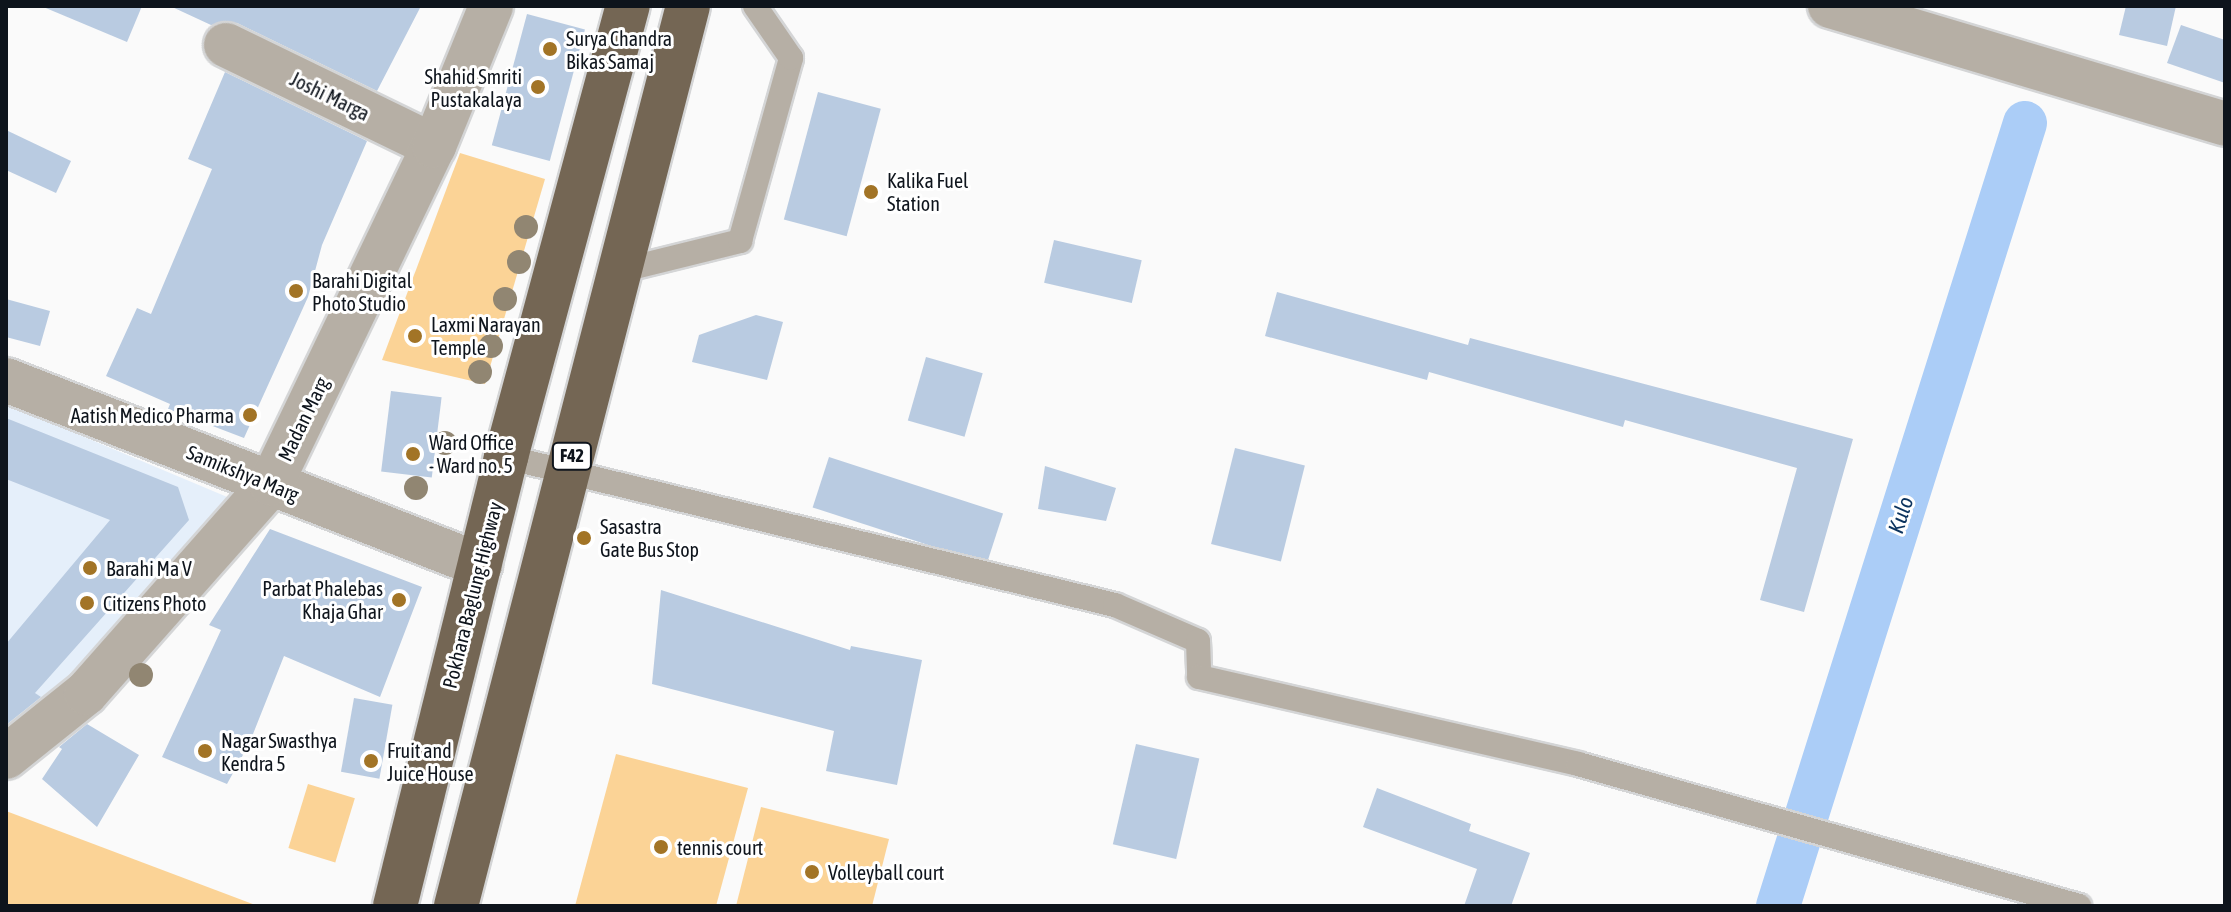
<!DOCTYPE html>
<style>
body{margin:0}
#map{position:relative;width:2231px;height:912px;overflow:hidden;background:#fafafa;font-family:"Asap Condensed",sans-serif}
div>[style]{position:absolute}
[style*='--x']{left:calc(var(--x)*1px);top:calc(var(--y)*1px);width:calc(var(--w)*1px);rotate:calc(var(--a)*1deg)}
.built>*{inset:0;background:#e5effa}
.green>*{inset:0;background:#fbd396;transform-origin:0 0}
.canal>*{height:44px;margin:-22px;padding:0 22px;transform-origin:22px;border-radius:22px;background:#abcdf7}
.building>*{inset:0;background:#b9cbe1;transform-origin:0 0}
.roads{filter:drop-shadow(2px 0 #d4d5d6) drop-shadow(-2px 0 #d4d5d6) drop-shadow(0 2px #d4d5d6) drop-shadow(0 -2px #d4d5d6)}
.service>*{height:24px;margin:-12px;padding:0 12px;transform-origin:12px;border-radius:12px;background:#b6afa5}
.minor>*{height:44px;margin:-22px;padding:0 22px;transform-origin:22px;border-radius:22px;background:#b6afa5}
.trunk>*{height:44px;margin:-22px;padding:0 22px;transform-origin:22px;border-radius:22px;background:#746654}
.trees>*{width:24px;height:24px;margin:-12px;border-radius:50%;background:#918672}
.dots>*{width:22px;height:22px;translate:-50% -50%;box-sizing:border-box;border:4px solid #fff;border-radius:50%}
span{translate:-50% -50%;white-space:nowrap;text-align:center;line-height:1.15;-webkit-text-stroke:6px #fff;paint-order:stroke}
.shield-label span{padding:2px 6px;background:#fff;border:2px solid;border-radius:6px;-webkit-text-stroke-width:0}
.shield-label{font-size:18px;color:#0e141c;font-weight:700}
.poi-label{font-size:20px;color:#0e141c}
.left{translate:0 -50%;text-align:left}
.right{translate:-100% -50%;text-align:right}
.street-label{font-size:20px;color:#0e141c}
.water-label{font-size:22px;color:#0b335e;font-style:italic}
.frame{position:absolute;inset:0;border:8px solid #0e141c;pointer-events:none}
</style>
<div id="map">
<div class="built">
<i style="clip-path:polygon(6px 404px,232px 499px,116px 638px,6px 727px)"></i>
</div>
<div class="green">
<i style="clip-path:polygon(460px 153px,545px 179px,485px 384px,382px 360px)"></i>
<i style="clip-path:polygon(616px 754px,748px 788px,716px 906px,575px 906px)"></i>
<i style="left:308px;top:784px;width:49px;height:67px;rotate:17deg"></i>
<i style="clip-path:polygon(761px 807px,889px 839px,872px 906px,736px 906px)"></i>
<i style="clip-path:polygon(6px 811px,258px 906px,6px 906px)"></i>
</div>
<div class="canal">
<i style="--x:1778;--y:906;--w:821;--a:-72.49"></i>
</div>
<div class="building">
<i style="clip-path:polygon(41px 6px,142px 6px,127px 42px)"></i>
<i style="clip-path:polygon(170px 6px,421px 6px,377px 91px,237px 23px,211px 25px)"></i>
<i style="clip-path:polygon(2126px 6px,2176px 6px,2167px 46px,2119px 35px)"></i>
<i style="left:527px;top:14px;width:60px;height:136px;rotate:15deg"></i>
<i style="clip-path:polygon(2181px 25px,2225px 40px,2225px 83px,2167px 63px)"></i>
<i style="clip-path:polygon(225px 72px,367px 141px,322px 245px,308px 297px,244px 438px,168px 409px,170px 404px,106px 376px,137px 308px,151px 314px,212px 169px,188px 159px)"></i>
<i style="left:818px;top:92px;width:65px;height:132px;rotate:15deg"></i>
<i style="clip-path:polygon(6px 130px,71px 161px,56px 193px,6px 170px)"></i>
<i style="left:1054px;top:240px;width:90px;height:44px;rotate:13deg"></i>
<i style="clip-path:polygon(1277px 292px,1468px 345px,1470px 338px,1853px 439px,1804px 612px,1760px 600px,1797px 468px,1625px 420px,1623px 427px,1429px 372px,1427px 380px,1265px 336px)"></i>
<i style="clip-path:polygon(6px 299px,50px 311px,40px 346px,6px 337px)"></i>
<i style="clip-path:polygon(756px 315px,783px 322px,767px 380px,692px 362px,699px 335px)"></i>
<i style="left:926px;top:357px;width:59px;height:66px;rotate:16deg"></i>
<i style="left:391px;top:391px;width:51px;height:81px;rotate:7deg"></i>
<i style="clip-path:polygon(6px 418px,178px 487px,189px 520px,35px 693px,41px 697px,6px 725px,6px 644px,110px 520px,6px 479px)"></i>
<i style="left:1235px;top:448px;width:72px;height:99px;rotate:14deg"></i>
<i style="left:829px;top:457px;width:183px;height:53px;rotate:18deg"></i>
<i style="clip-path:polygon(1045px 466px,1116px 488px,1106px 521px,1038px 509px)"></i>
<i style="clip-path:polygon(270px 529px,422px 587px,380px 697px,284px 656px,249px 744px,227px 784px,162px 757px,221px 630px,209px 625px)"></i>
<i style="clip-path:polygon(661px 590px,850px 650px,851px 646px,922px 660px,897px 785px,826px 771px,834px 731px,652px 684px)"></i>
<i style="left:354px;top:698px;width:39px;height:75px;rotate:10deg"></i>
<i style="clip-path:polygon(87px 724px,139px 755px,97px 827px,42px 779px,62px 749px,59px 747px)"></i>
<i style="left:1136px;top:744px;width:65px;height:103px;rotate:13deg"></i>
<i style="clip-path:polygon(1377px 788px,1471px 824px,1469px 831px,1530px 853px,1511px 906px,1464px 906px,1477px 869px,1363px 827px)"></i>
</div>
<div class="roads">
<div class="service">
<i style="--x:623;--y:270;--w:121;--a:-13.9"></i>
<i style="--x:740;--y:241;--w:190;--a:-74.4"></i>
<i style="--x:791;--y:58;--w:63;--a:-124.7"></i>
<i style="--x:506;--y:457;--w:627;--a:13.66"></i>
<i style="--x:1115;--y:605;--w:90;--a:23.4"></i>
<i style="--x:1198;--y:641;--w:36;--a:88"></i>
<i style="--x:1199;--y:677;--w:389;--a:12.9"></i>
<i style="--x:1578;--y:764;--w:521;--a:15.82"></i>
</div>
<div class="minor">
<i style="--x:1830;--y:6;--w:412;--a:16.6"></i>
<i style="--x:226;--y:45;--w:231;--a:25.9"></i>
<i style="--x:6;--y:380;--w:509;--a:21.32"></i>
<i style="--x:6;--y:757;--w:102;--a:-38.7"></i>
<i style="--x:86;--y:693;--w:279;--a:-48.5"></i>
<i style="--x:271;--y:484;--w:375;--a:-64.3"></i>
<i style="--x:434;--y:146;--w:151;--a:-67.8"></i>
</div>
<div class="trunk">
<i style="--x:395;--y:906;--w:463;--a:-76.1"></i>
<i style="--x:506;--y:457;--w:467;--a:-74.9"></i>
<i style="--x:456;--y:906;--w:929;--a:-75.55"></i>
</div>
</div>
<div class="trees">
<i style="left:526px;top:227px"></i>
<i style="left:519px;top:262px"></i>
<i style="left:505px;top:299px"></i>
<i style="left:491px;top:346px"></i>
<i style="left:480px;top:372px"></i>
<i style="left:445px;top:443px"></i>
<i style="left:416px;top:488px"></i>
<i style="left:141px;top:675px"></i>
</div>
<div class="dots">
<i style="left:550px;top:49px;background:#a27426"></i>
<i style="left:538px;top:87px;background:#a27426"></i>
<i style="left:871px;top:192px;background:#a27426"></i>
<i style="left:296px;top:291px;background:#a27426"></i>
<i style="left:415px;top:336px;background:#a27426"></i>
<i style="left:250px;top:415px;background:#a27426"></i>
<i style="left:413px;top:454px;background:#a27426"></i>
<i style="left:584px;top:538px;background:#a27426"></i>
<i style="left:90px;top:568px;background:#a27426"></i>
<i style="left:399px;top:600px;background:#a27426"></i>
<i style="left:87px;top:603px;background:#a27426"></i>
<i style="left:205px;top:751px;background:#a27426"></i>
<i style="left:371px;top:761px;background:#a27426"></i>
<i style="left:661px;top:847px;background:#a27426"></i>
<i style="left:812px;top:872px;background:#a27426"></i>
</div>
<div class="shield-label">
<span style="left:572px;top:456px">F42</span>
</div>
<div class="poi-label">
<span class="left" style="left:566px;top:50px">Surya Chandra<br>Bikas Samaj</span>
<span class="right" style="left:522px;top:88px">Shahid Smriti<br>Pustakalaya</span>
<span class="left" style="left:887px;top:192px">Kalika Fuel<br>Station</span>
<span class="left" style="left:312px;top:292px">Barahi Digital<br>Photo Studio</span>
<span class="left" style="left:431px;top:336px">Laxmi Narayan<br>Temple</span>
<span class="right" style="left:234px;top:415px">Aatish Medico Pharma</span>
<span class="left" style="left:429px;top:454px">Ward Office<br>- Ward no. 5</span>
<span class="left" style="left:600px;top:538px">Sasastra<br>Gate Bus Stop</span>
<span class="left" style="left:106px;top:568px">Barahi Ma V</span>
<span class="right" style="left:383px;top:600px">Parbat Phalebas<br>Khaja Ghar</span>
<span class="left" style="left:103px;top:603px">Citizens Photo</span>
<span class="left" style="left:221px;top:752px">Nagar Swasthya<br>Kendra 5</span>
<span class="left" style="left:387px;top:762px">Fruit and<br>Juice House</span>
<span class="left" style="left:677px;top:847px">tennis court</span>
<span class="left" style="left:828px;top:872px">Volleyball court</span>
</div>
<div class="street-label">
<span style="left:330px;top:96px;rotate:26deg">Joshi Marga</span>
<span style="left:303px;top:419px;rotate:-64deg">Madan Marg</span>
<span style="left:243px;top:473px;rotate:22deg">Samikshya Marg</span>
<span style="left:472px;top:595px;rotate:-76deg">Pokhara Baglung Highway</span>
</div>
<div class="water-label">
<span style="left:1901px;top:515px;rotate:-72deg">Kulo</span>
</div>
<div class="frame"></div>
</div>
